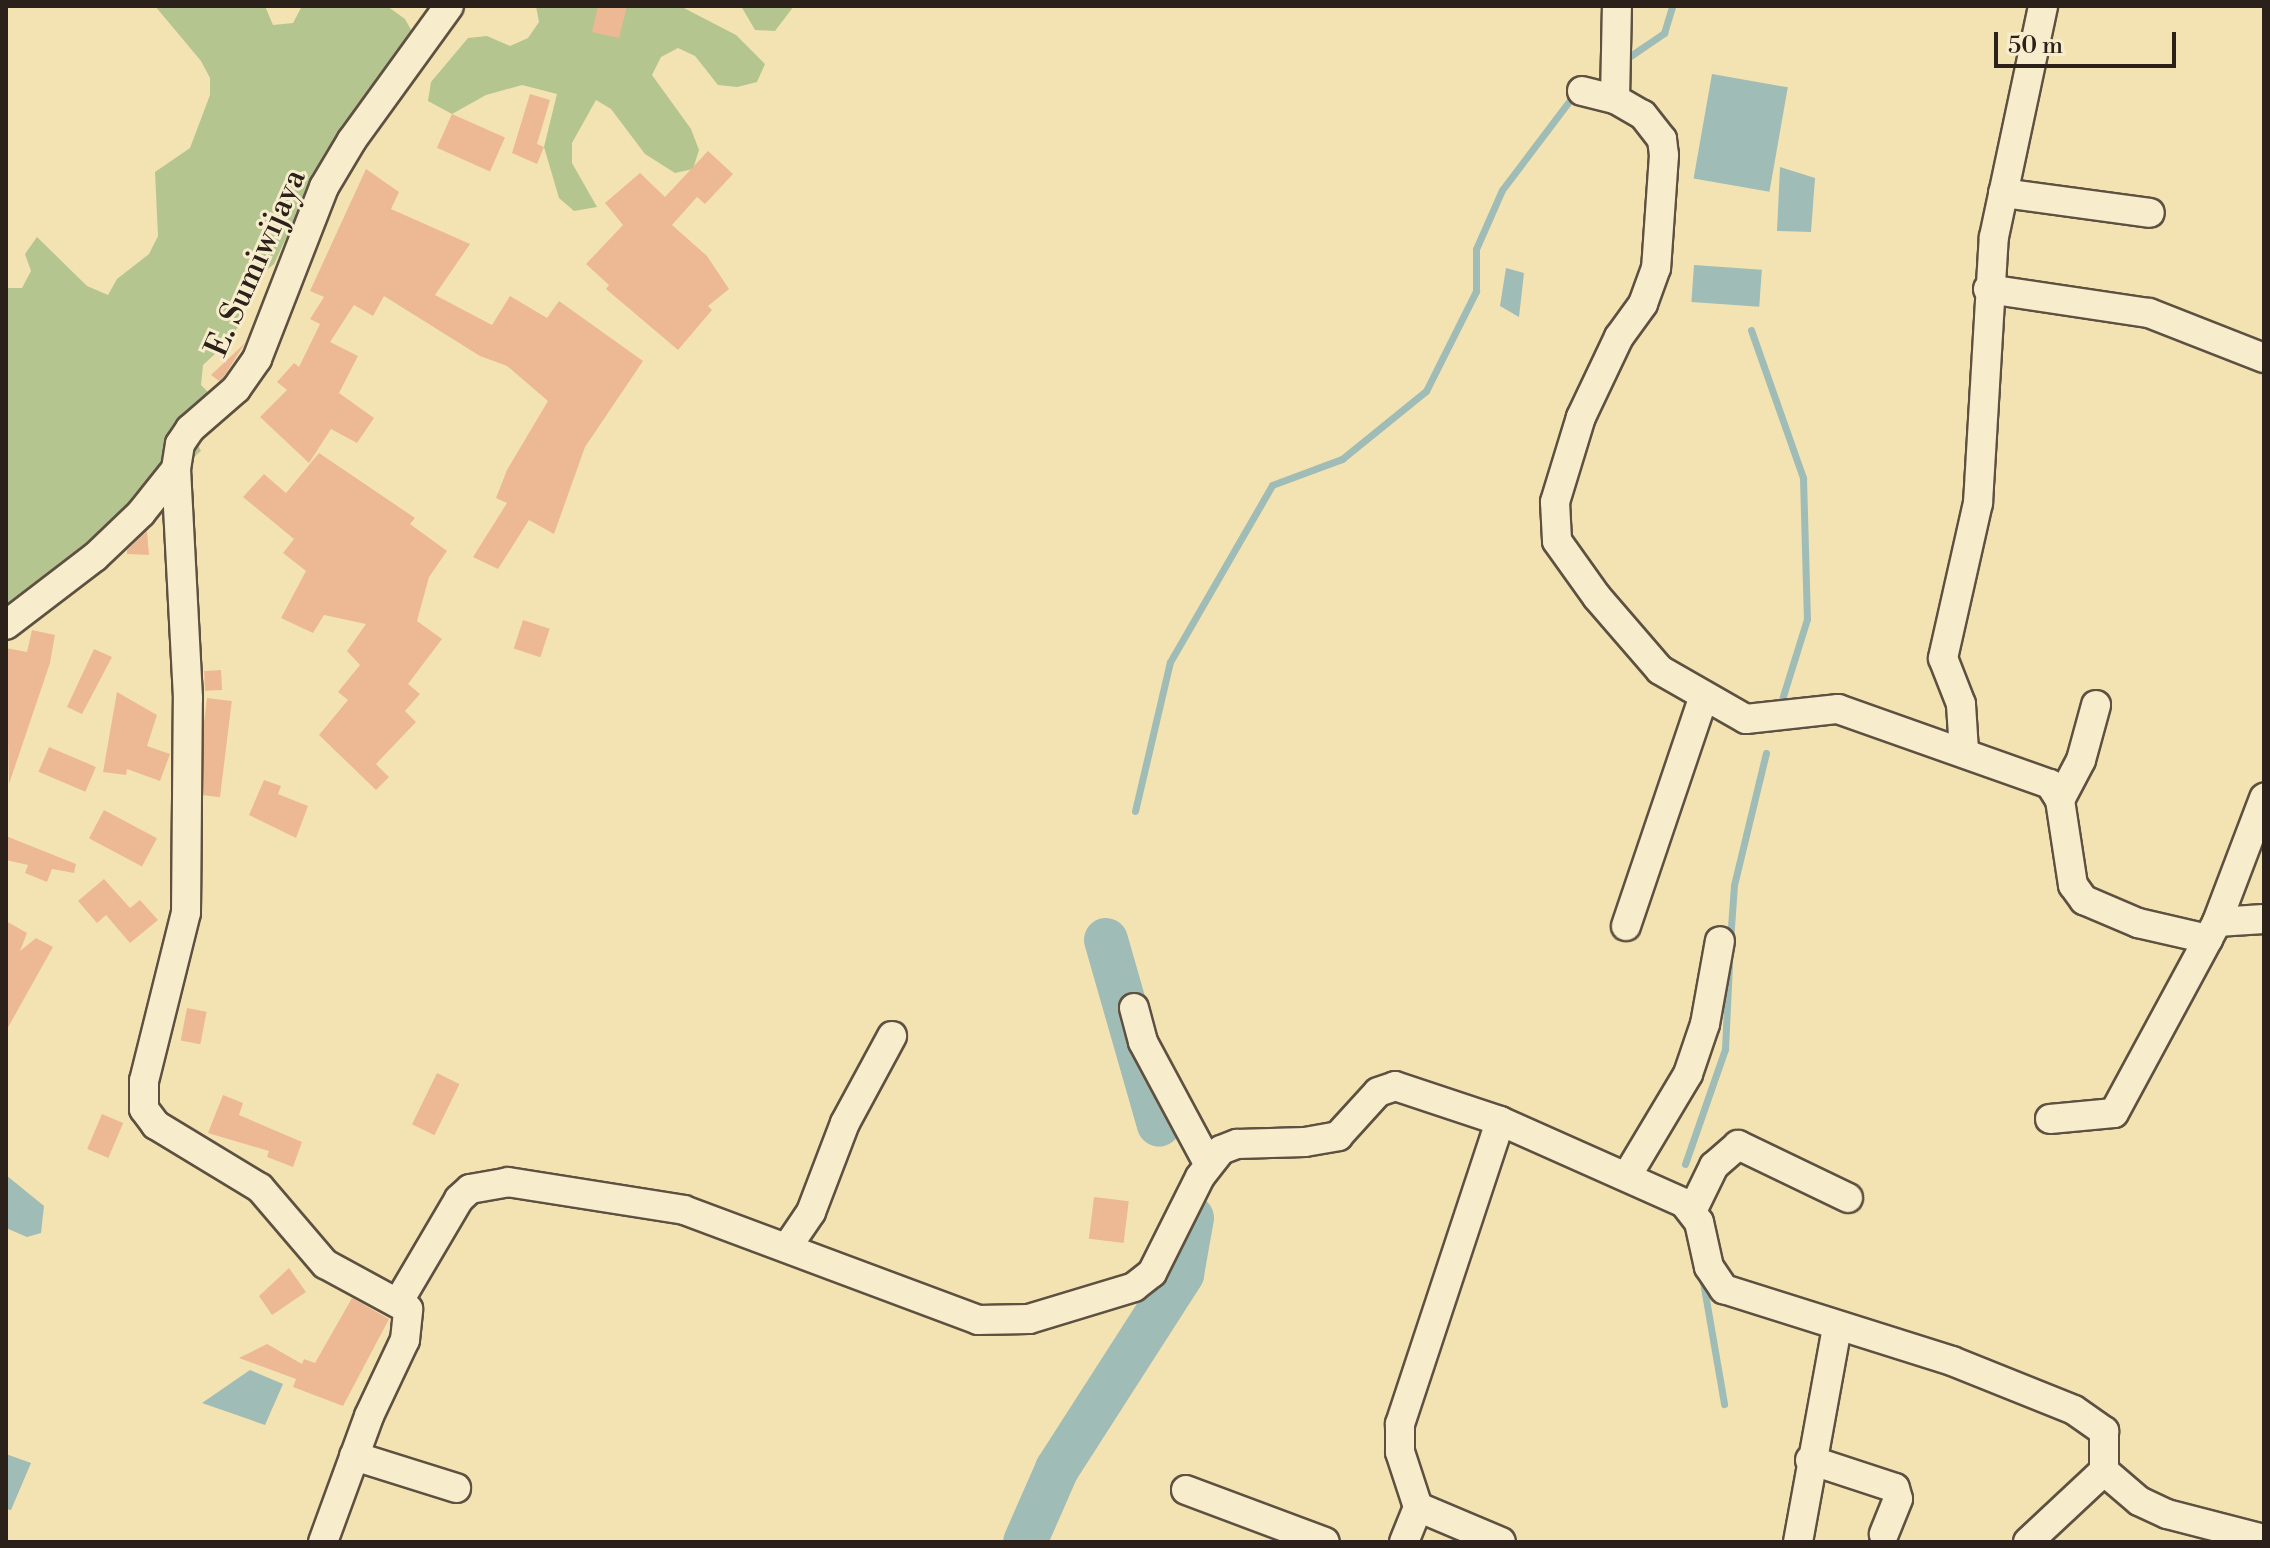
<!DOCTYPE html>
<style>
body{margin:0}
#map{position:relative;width:2270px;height:1548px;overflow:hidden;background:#f3e3b2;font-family:"Libre Bodoni",serif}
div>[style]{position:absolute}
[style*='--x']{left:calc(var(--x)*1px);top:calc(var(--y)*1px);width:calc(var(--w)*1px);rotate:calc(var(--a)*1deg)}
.green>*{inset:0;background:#b5c590}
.water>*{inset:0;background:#a0bcb7;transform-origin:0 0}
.stream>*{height:7px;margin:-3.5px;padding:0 3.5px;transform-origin:3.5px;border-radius:3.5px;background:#a0bcb7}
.river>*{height:44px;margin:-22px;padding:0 22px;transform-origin:22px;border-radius:22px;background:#a0bcb7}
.building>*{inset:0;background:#edb994;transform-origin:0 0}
.roads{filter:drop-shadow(2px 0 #5e5141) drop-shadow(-2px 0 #5e5141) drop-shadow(0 2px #5e5141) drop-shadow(0 -2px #5e5141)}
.minor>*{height:28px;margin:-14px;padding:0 14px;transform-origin:14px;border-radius:14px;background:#f7edcd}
span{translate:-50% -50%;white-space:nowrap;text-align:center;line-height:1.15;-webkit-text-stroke:6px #f7edcd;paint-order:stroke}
.street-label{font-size:32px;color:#2c201b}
.frame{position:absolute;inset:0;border:8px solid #2c201b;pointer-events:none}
.scale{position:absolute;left:1994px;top:32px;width:182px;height:36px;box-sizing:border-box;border:4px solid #2c201b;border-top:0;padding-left:10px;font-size:24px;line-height:28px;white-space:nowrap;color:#2c201b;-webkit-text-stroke:6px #f7edcd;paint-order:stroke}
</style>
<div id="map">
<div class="green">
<i style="clip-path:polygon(155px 6px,265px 6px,273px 25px,293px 23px,302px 6px,387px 6px,405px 19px,415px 37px,310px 186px,274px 264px,243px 289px,240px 323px,230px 340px,203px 365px,201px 385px,211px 395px,190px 429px,201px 451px,6px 620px,6px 288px,22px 288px,31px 271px,25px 254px,37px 237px,87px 286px,108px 295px,117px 279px,149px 254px,158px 236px,155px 172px,190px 148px,210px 95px,210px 78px,201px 61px)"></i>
<i style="clip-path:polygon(536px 6px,680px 6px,736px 35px,765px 64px,757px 82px,737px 87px,718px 85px,695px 56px,678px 48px,661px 57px,652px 75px,691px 129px,699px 150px,693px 169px,675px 173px,645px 154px,611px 109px,596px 100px,572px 143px,572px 163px,597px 207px,574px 211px,559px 198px,544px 147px,557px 94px,522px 85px,486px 95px,452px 114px,428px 101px,431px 82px,468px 38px,487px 36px,510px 46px,528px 38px,539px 22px)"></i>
<i style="clip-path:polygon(741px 6px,794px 6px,775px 31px,755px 30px)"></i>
</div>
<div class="water">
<i style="left:1712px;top:74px;width:77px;height:106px;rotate:10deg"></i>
<i style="clip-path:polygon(1780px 167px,1815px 178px,1811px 232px,1777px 231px)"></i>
<i style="left:1694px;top:265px;width:68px;height:37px;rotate:4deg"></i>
<i style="clip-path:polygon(1506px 268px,1524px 273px,1519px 317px,1500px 306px)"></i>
<i style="clip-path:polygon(6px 1175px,44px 1206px,41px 1233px,27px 1237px,6px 1228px)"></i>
<i style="clip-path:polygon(250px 1370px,283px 1384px,265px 1425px,202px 1403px)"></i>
<i style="clip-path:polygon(6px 1454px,31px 1463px,11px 1510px,6px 1509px)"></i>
</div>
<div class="stream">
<i style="--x:1623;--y:61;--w:50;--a:-34.3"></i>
<i style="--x:1664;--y:33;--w:28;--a:-73"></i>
<i style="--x:1751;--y:330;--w:157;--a:70.6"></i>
<i style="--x:1803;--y:478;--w:141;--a:88.4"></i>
<i style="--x:1807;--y:619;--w:94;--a:107.3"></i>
<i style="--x:1135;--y:811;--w:153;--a:-76.8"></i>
<i style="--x:1170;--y:662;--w:204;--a:-60"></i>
<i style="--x:1272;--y:485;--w:75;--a:-20.4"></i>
<i style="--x:1342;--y:459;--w:108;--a:-39"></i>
<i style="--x:1426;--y:391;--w:112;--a:-63.4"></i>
<i style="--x:1476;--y:291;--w:42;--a:-90"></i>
<i style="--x:1476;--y:249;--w:64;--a:-66.2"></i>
<i style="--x:1502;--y:190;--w:123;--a:-52.9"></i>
<i style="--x:1730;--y:941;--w:56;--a:-85.9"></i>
<i style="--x:1734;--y:885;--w:136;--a:-76.4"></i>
<i style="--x:1685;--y:1164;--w:122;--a:-70.8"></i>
<i style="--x:1725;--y:1049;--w:84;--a:-87.3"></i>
<i style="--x:1702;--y:1276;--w:130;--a:80.2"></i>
</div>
<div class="river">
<i style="--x:1106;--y:940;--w:192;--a:74"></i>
<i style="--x:1025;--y:1542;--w:80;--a:-66.3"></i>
<i style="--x:1057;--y:1469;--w:232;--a:-57.3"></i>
<i style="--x:1182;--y:1274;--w:57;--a:-79.9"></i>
</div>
<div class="building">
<i style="clip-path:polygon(598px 6px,627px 6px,619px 38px,592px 32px)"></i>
<i style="clip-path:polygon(530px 94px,550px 100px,537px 144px,544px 147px,537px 164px,512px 153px)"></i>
<i style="left:452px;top:114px;width:58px;height:37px;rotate:24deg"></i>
<i style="clip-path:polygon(708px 151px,733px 174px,705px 204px,697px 197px,672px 225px,707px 256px,729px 289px,708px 306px,712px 310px,678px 350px,606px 289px,609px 285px,586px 264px,623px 225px,605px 203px,640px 173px,665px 197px)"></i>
<i style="clip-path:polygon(366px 169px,399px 192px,391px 209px,470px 244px,435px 295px,492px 325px,510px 296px,547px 318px,559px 301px,643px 361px,585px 447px,554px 534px,529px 520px,498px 569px,473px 557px,507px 503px,496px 498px,507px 470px,548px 401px,507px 366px,480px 356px,384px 296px,373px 316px,354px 305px,330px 342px,358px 356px,339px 393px,374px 418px,357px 443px,331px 429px,309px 463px,260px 417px,287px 390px,277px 382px,294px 363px,299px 367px,320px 324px,310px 319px,324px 297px,310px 291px)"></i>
<i style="clip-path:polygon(245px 343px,223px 378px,219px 381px,211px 375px)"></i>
<i style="clip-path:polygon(319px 453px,415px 518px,410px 524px,447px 551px,429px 577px,417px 621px,442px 639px,408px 684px,420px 694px,405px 711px,416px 722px,376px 764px,389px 777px,376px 790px,319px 735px,348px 700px,338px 692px,360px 665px,347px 651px,366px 624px,324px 615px,313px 633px,281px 618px,306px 571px,283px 553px,294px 539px,243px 497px,264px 474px,286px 493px)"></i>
<i style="clip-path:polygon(147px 531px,149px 555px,127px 554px,127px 550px)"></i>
<i style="left:523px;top:620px;width:28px;height:30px;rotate:18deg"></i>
<i style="clip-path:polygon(32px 630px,55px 635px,50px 663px,9px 784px,6px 648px,27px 652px)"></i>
<i style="clip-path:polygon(94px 649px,112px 657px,82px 714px,67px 707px)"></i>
<i style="left:221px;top:670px;width:20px;height:17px;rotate:87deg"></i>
<i style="clip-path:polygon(117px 692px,157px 715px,147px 746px,170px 754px,160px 781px,127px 769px,126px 775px,103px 772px)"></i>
<i style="left:207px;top:698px;width:25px;height:97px;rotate:7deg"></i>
<i style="left:49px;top:747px;width:51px;height:27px;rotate:23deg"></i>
<i style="clip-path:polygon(264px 780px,281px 786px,278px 794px,308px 806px,296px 838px,249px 815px)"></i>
<i style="left:104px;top:810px;width:60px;height:32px;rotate:28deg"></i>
<i style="clip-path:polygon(6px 836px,76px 864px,74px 873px,52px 869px,47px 882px,25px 873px,28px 865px,6px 860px)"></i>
<i style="clip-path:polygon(104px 879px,130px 908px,140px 900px,158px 920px,130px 943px,106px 915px,97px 923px,78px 901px)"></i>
<i style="clip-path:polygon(6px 921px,27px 933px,20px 951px,36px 938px,53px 947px,6px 1031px)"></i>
<i style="left:187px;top:1008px;width:20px;height:33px;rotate:11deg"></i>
<i style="left:437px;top:1073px;width:25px;height:57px;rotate:26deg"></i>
<i style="clip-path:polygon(223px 1095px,243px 1103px,239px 1115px,302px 1142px,293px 1167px,267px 1157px,269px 1151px,208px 1133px)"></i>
<i style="left:102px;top:1114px;width:23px;height:38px;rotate:23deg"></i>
<i style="left:1094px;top:1197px;width:35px;height:42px;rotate:7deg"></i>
<i style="clip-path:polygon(289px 1268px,306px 1292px,272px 1315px,259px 1296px)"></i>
<i style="clip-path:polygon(352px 1298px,389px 1319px,343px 1406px,293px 1387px,296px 1379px,239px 1358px,267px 1344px,302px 1364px,304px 1359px,315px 1363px)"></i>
</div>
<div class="roads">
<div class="minor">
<i style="--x:1582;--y:91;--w:34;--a:14"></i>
<i style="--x:1615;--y:99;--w:32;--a:30"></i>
<i style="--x:1643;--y:115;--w:31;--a:52"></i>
<i style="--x:1662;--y:139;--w:16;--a:83"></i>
<i style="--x:1664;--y:155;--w:113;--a:94"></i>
<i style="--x:1656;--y:268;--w:38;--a:110"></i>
<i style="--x:1643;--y:304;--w:41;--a:126"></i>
<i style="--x:1619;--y:337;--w:89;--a:115.4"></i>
<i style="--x:1581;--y:417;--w:89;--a:107"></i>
<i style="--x:1555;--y:502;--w:39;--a:87"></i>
<i style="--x:1557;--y:541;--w:69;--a:54.5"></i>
<i style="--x:1597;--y:597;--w:96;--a:49.2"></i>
<i style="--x:1660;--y:670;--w:99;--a:29.7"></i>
<i style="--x:1746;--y:719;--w:93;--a:-6.2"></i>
<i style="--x:1838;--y:709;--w:225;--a:19.5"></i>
<i style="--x:2050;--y:784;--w:19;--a:58"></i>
<i style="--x:2060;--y:800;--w:86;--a:81.3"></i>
<i style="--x:2073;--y:885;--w:19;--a:54"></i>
<i style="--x:2084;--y:900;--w:59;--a:23.1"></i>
<i style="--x:2138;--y:923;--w:72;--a:12.9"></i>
<i style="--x:2208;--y:939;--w:19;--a:-62"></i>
<i style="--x:2217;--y:922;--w:47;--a:-3.7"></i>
<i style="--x:1615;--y:99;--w:93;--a:-88.8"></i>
<i style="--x:2003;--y:193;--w:148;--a:7.7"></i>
<i style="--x:1988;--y:289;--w:163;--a:8.5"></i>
<i style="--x:2149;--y:313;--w:123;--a:21.4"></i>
<i style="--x:6;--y:625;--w:112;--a:-37.4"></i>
<i style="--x:95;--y:557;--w:64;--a:-43.7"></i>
<i style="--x:141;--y:513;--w:56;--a:-51.5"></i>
<i style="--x:1964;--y:751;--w:47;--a:-93.7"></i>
<i style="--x:1961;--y:704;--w:49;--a:-111.4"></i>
<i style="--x:1943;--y:658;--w:159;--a:-77.3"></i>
<i style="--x:1978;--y:503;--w:266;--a:-86.6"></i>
<i style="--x:1994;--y:237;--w:236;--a:-78"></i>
<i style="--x:2060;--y:800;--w:45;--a:-62.3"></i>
<i style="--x:2081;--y:760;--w:57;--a:-74.7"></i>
<i style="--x:2217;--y:922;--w:133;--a:-69.2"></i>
<i style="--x:1626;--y:926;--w:241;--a:-71.3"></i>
<i style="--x:1134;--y:1008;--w:35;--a:75"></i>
<i style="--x:1143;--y:1042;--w:137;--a:61.8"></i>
<i style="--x:2050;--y:1119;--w:64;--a:-5.4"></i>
<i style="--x:2114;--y:1113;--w:198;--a:-61.6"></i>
<i style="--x:1627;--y:1176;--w:119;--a:-59.1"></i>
<i style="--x:1688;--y:1074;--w:53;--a:-71.2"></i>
<i style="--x:1705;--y:1024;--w:84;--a:-79.8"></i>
<i style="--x:1693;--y:1209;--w:48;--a:-64"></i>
<i style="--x:1714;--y:1166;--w:32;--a:-41"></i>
<i style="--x:1738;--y:1145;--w:122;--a:25.7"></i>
<i style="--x:788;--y:1246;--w:41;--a:-55.9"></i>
<i style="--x:811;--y:1212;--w:95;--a:-69.1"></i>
<i style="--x:845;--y:1123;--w:99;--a:-61.6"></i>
<i style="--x:399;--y:1301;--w:118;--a:-59.5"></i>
<i style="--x:459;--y:1199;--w:15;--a:-42"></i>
<i style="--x:470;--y:1189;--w:39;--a:-10"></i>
<i style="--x:508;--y:1182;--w:178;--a:9"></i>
<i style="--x:684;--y:1210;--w:314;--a:20.5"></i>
<i style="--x:978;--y:1320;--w:51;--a:-1.1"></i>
<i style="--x:1029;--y:1319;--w:110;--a:-16.9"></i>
<i style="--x:1134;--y:1287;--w:23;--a:-38"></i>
<i style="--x:1152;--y:1273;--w:107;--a:-63.4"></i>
<i style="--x:1200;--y:1177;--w:34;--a:-52"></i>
<i style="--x:1221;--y:1150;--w:17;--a:-21"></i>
<i style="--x:1237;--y:1144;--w:68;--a:-1.7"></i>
<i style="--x:1305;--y:1142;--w:34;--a:-10"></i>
<i style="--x:1338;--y:1136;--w:59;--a:-47.7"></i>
<i style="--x:1378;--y:1092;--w:18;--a:-19"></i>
<i style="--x:1395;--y:1086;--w:111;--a:18.4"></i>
<i style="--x:1500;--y:1121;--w:201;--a:24"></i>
<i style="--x:1684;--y:1203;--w:24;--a:52"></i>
<i style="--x:1699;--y:1222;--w:46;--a:77.5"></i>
<i style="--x:1709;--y:1267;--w:27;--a:56"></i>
<i style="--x:1724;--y:1289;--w:239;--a:17.5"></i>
<i style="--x:1952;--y:1361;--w:131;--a:21.9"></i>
<i style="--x:2074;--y:1410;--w:37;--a:35"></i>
<i style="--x:2104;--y:1431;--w:40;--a:90"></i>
<i style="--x:2104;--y:1471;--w:46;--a:40.6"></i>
<i style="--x:2139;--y:1501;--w:31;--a:25"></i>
<i style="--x:2167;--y:1514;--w:100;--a:14.5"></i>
<i style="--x:354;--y:1456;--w:107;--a:17.4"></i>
<i style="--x:1810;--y:1460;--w:89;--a:18.2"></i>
<i style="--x:1895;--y:1488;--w:11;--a:75"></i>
<i style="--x:1898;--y:1499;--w:38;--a:112"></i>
<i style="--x:1186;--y:1490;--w:148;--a:20.5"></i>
<i style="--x:1418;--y:1507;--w:90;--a:22.9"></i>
<i style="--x:323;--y:1542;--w:134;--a:-69.9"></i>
<i style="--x:369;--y:1416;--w:84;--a:-64.7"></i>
<i style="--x:405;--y:1340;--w:31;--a:-84"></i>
<i style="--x:408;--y:1309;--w:94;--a:-151.5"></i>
<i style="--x:325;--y:1264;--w:100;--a:-130.5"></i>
<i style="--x:260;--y:1188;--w:122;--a:-148.8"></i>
<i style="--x:156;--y:1125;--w:20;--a:-127"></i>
<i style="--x:144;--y:1109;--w:28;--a:-90"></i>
<i style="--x:144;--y:1081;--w:173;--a:-76"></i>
<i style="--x:186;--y:913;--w:215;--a:-89.5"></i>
<i style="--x:188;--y:698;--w:229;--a:-93"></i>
<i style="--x:176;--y:469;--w:25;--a:-81"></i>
<i style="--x:180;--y:444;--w:18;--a:-56"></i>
<i style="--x:190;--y:429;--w:61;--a:-41"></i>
<i style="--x:236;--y:389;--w:37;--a:-55"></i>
<i style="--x:257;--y:359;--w:185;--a:-68.7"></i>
<i style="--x:324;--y:187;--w:55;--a:-59.2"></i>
<i style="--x:352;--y:140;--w:165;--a:-54.1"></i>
<i style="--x:1404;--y:1542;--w:38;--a:-68"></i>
<i style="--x:1418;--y:1507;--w:58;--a:-108.1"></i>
<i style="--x:1400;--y:1452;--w:28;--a:-90"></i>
<i style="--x:1400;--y:1424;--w:319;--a:-71.7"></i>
<i style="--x:1798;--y:1542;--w:219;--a:-79.7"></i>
<i style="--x:2028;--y:1542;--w:104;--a:-43.1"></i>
</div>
</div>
<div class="street-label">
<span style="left:256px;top:263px;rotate:-66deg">E. Sumiwijaya</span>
</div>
<div class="frame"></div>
<div class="scale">50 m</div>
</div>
